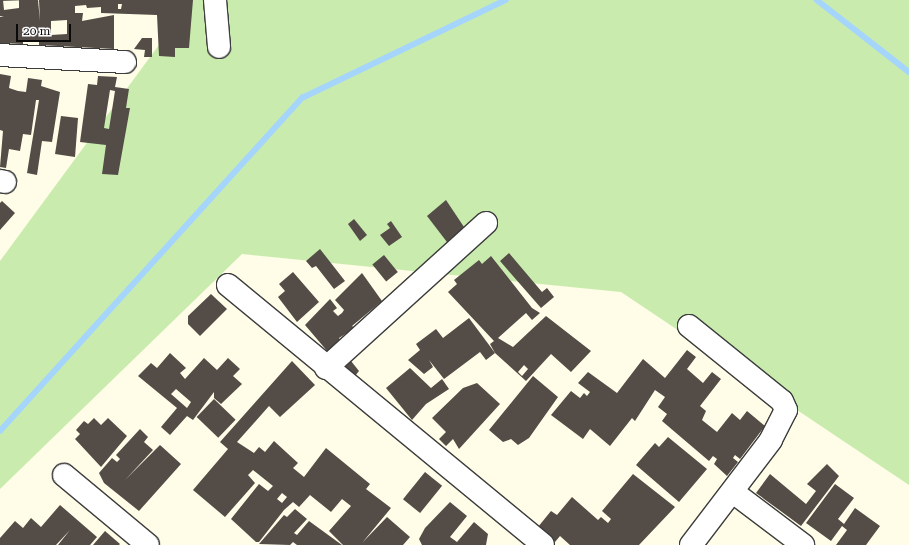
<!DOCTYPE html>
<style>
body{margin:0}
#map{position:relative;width:909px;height:545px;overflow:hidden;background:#fffce7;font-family:"Roboto Serif",serif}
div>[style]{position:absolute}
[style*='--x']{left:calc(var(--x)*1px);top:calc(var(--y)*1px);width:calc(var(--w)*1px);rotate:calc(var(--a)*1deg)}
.green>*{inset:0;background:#c9ecae}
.stream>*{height:5.5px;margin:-2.75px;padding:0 2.75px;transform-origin:2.75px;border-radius:2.75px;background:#a6d5fc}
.building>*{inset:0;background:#544c46;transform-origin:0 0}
.roads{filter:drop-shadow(1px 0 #3d3d3d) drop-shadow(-1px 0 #3d3d3d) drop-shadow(0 1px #3d3d3d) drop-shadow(0 -1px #3d3d3d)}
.minor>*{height:22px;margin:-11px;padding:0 11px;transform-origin:11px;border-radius:11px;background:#fff}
span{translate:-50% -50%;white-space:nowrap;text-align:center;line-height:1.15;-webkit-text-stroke:4px #fff;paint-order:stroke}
.scale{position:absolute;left:16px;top:24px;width:55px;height:18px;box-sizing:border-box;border:2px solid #0a0a0a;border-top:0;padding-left:5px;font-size:12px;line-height:14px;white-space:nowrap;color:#0a0a0a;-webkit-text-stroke:3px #fff;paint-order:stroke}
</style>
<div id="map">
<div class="green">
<i style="clip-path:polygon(192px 0,909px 0,909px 485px,621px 292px,242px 254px,0 489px,0 261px)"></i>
</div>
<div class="stream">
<i style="--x:817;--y:0;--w:117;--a:38"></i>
<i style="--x:0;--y:431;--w:450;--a:-47.8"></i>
<i style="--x:302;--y:98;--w:226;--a:-25.7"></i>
</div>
<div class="building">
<i style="clip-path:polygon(evenodd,0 0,3px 0,4px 10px,19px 8px,19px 0,38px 0,40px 21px,39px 0,193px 0,189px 48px,175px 48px,175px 57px,159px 56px,157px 15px,101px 13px,101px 7px,87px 8px,86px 5px,75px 6px,75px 13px,83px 13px,82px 21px,114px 15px,114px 49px,39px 45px,39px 40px,23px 40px,23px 44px,0 43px,0 17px,4px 17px,0 16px,0 0,118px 4px,122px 4px,121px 9px,118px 9px,118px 4px,0 0,67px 20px,67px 34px,51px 35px,51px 21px,67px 20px)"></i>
<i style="clip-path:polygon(142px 38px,152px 38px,152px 57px,144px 57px,145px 50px,134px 49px)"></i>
<i style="clip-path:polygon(0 74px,11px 76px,9px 88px,18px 91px,26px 92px,28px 78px,42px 80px,41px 86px,60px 92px,52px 142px,42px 141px,37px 175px,27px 173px,39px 100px,36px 100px,31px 135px,23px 134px,20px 151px,9px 149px,6px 168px,0 167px,3px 131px,0 130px)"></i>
<i style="clip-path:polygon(evenodd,98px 76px,117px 77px,115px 87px,129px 89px,126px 108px,130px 108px,118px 175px,102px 174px,106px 145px,80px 142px,88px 84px,97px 85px,98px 76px,110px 90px,115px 91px,109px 129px,104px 128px,110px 90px)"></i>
<i style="clip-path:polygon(61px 116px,78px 118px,75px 157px,55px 154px)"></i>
<i style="clip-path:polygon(446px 200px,464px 227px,450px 246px,427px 216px)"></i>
<i style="clip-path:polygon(2px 201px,15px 213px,0 230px,0 203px)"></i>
<i style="clip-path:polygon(354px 219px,367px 235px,360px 241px,348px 224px)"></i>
<i style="clip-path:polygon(391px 221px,402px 237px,389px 246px,380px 235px,390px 228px,387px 224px)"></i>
<i style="clip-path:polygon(320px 249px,345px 281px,334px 289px,316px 266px,312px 268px,306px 261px)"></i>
<i style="clip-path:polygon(509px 253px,542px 292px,547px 288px,554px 297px,541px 308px,500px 261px)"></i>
<i style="left:384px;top:255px;width:22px;height:15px;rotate:51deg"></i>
<i style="clip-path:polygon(evenodd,491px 256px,532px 308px,540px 313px,532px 320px,526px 313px,498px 338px,513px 347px,546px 316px,591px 351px,571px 372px,551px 354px,526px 381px,495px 353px,490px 344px,494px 341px,448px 292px,457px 284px,454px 280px,479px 260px,482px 264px,491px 256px,524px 365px,528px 369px,522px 376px,518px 372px,524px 365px)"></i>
<i style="clip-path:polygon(293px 272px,319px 302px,297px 322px,278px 297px,285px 291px,279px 284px)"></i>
<i style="clip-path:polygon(362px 273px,382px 301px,352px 326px,355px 328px,339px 338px,341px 341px,328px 352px,305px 325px,330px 299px,337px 308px,333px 311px,338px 316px,342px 313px,344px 310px,335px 300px)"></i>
<i style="clip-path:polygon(211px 294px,227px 309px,200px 336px,188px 324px,188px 316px)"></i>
<i style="clip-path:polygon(469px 318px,495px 353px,486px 360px,480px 352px,444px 379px,429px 360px,433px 367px,424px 374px,408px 360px,420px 350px,416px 344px,436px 329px,443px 338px)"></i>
<i style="clip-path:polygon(687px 350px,696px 357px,687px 369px,703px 383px,712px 372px,721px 379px,700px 406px,706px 411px,702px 420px,717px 432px,732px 413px,740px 420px,747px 411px,765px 426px,740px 459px,735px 455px,733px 458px,738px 462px,727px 476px,714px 464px,717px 459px,713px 456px,709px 461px,662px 421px,667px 414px,658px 407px,665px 397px,655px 390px,635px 421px,632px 418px,610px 446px,590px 429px,583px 439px,551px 415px,571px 391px,580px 398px,584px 393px,587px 396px,590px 392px,578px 383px,588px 372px,617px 393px,643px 359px,665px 378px)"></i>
<i style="clip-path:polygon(evenodd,170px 353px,186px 368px,180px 373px,185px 379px,204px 358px,217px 370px,228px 358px,240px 369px,233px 376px,242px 384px,221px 404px,214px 398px,214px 392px,193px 420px,187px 416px,170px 435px,161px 427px,177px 408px,138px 376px,151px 363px,157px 368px,170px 353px,176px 389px,191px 402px,187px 408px,171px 394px,176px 389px)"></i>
<i style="clip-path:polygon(evenodd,292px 361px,315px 385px,280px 417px,269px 406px,237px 442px,254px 453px,259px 447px,265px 452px,274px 441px,298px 463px,293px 468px,304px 477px,326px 448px,370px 484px,366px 489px,391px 508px,362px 543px,387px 517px,410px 537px,403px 545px,343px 545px,329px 531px,351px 506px,342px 499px,331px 512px,310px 495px,299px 507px,293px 502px,284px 510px,259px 542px,256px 542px,231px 519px,259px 484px,268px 491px,273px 486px,253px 470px,248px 475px,255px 483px,225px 517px,193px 490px,228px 449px,220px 442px,292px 361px,282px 493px,287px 497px,282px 503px,277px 499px,282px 493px)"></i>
<i style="clip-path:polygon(351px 361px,359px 371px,355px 376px,344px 367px)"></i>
<i style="clip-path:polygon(410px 368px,431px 388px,442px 379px,449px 389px,426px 404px,412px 420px,386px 388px)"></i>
<i style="clip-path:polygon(533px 376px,558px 397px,529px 438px,518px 445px,511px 439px,503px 442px,489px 430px)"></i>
<i style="clip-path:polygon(477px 383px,500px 404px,459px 449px,453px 439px,446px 446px,439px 439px,446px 432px,432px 418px,463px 388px)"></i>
<i style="left:214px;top:399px;width:30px;height:25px;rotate:44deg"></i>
<i style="clip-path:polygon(94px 418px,101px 425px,108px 418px,127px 436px,101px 467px,75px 439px,80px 434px,76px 430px,84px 421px,88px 424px)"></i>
<i style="clip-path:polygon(140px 429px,148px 437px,144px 442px,153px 450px,125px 480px,160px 445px,181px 464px,139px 511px,104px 483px,99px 473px,112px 458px,117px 462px,120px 459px,116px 455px)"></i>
<i style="clip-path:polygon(668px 437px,707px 469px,679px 502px,636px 465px,655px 443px,659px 447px)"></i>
<i style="clip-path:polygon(827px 464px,839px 476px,801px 526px,756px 493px,770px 474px,806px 504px,816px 491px,807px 484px)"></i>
<i style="left:425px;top:472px;width:22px;height:35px;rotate:39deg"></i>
<i style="clip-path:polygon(633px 474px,675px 507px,639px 545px,570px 545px,560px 536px,555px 542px,538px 527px,551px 511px,557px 515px,572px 497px,598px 520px,601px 517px,608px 523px,611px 519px,602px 511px)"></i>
<i style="clip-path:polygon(835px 484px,854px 498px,838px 519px,844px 524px,855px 508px,880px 526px,866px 545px,836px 545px,847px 530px,842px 526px,831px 541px,806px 523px)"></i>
<i style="clip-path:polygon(450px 502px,467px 516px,450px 537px,457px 542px,474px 522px,488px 534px,486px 545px,422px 545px,419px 539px,425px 528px)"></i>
<i style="clip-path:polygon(60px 505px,97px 537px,90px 545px,58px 545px,70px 530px,56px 545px,0 545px,0 538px,15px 521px,23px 528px,31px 518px,41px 527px)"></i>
<i style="clip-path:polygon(295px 509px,307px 519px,294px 533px,297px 535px,309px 521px,342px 545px,297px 545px,293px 542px,290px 545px,259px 544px,284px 515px,287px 517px)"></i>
<i style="clip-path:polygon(105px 531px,120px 544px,119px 545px,93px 545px)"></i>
</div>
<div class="roads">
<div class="minor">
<i style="--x:215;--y:0;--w:47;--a:85.1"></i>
<i style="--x:0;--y:55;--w:125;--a:3.2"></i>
<i style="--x:0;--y:181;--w:5;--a:11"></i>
<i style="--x:228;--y:285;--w:408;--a:39.5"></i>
<i style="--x:689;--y:326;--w:119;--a:38.9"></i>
<i style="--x:782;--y:401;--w:10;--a:66"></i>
<i style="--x:786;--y:410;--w:34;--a:117"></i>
<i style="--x:771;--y:440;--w:132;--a:127.3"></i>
<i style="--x:326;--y:368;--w:216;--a:-42.2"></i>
<i style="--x:64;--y:475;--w:109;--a:39.8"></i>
<i style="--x:733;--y:492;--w:88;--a:37.1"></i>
</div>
</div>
<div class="scale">20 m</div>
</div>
